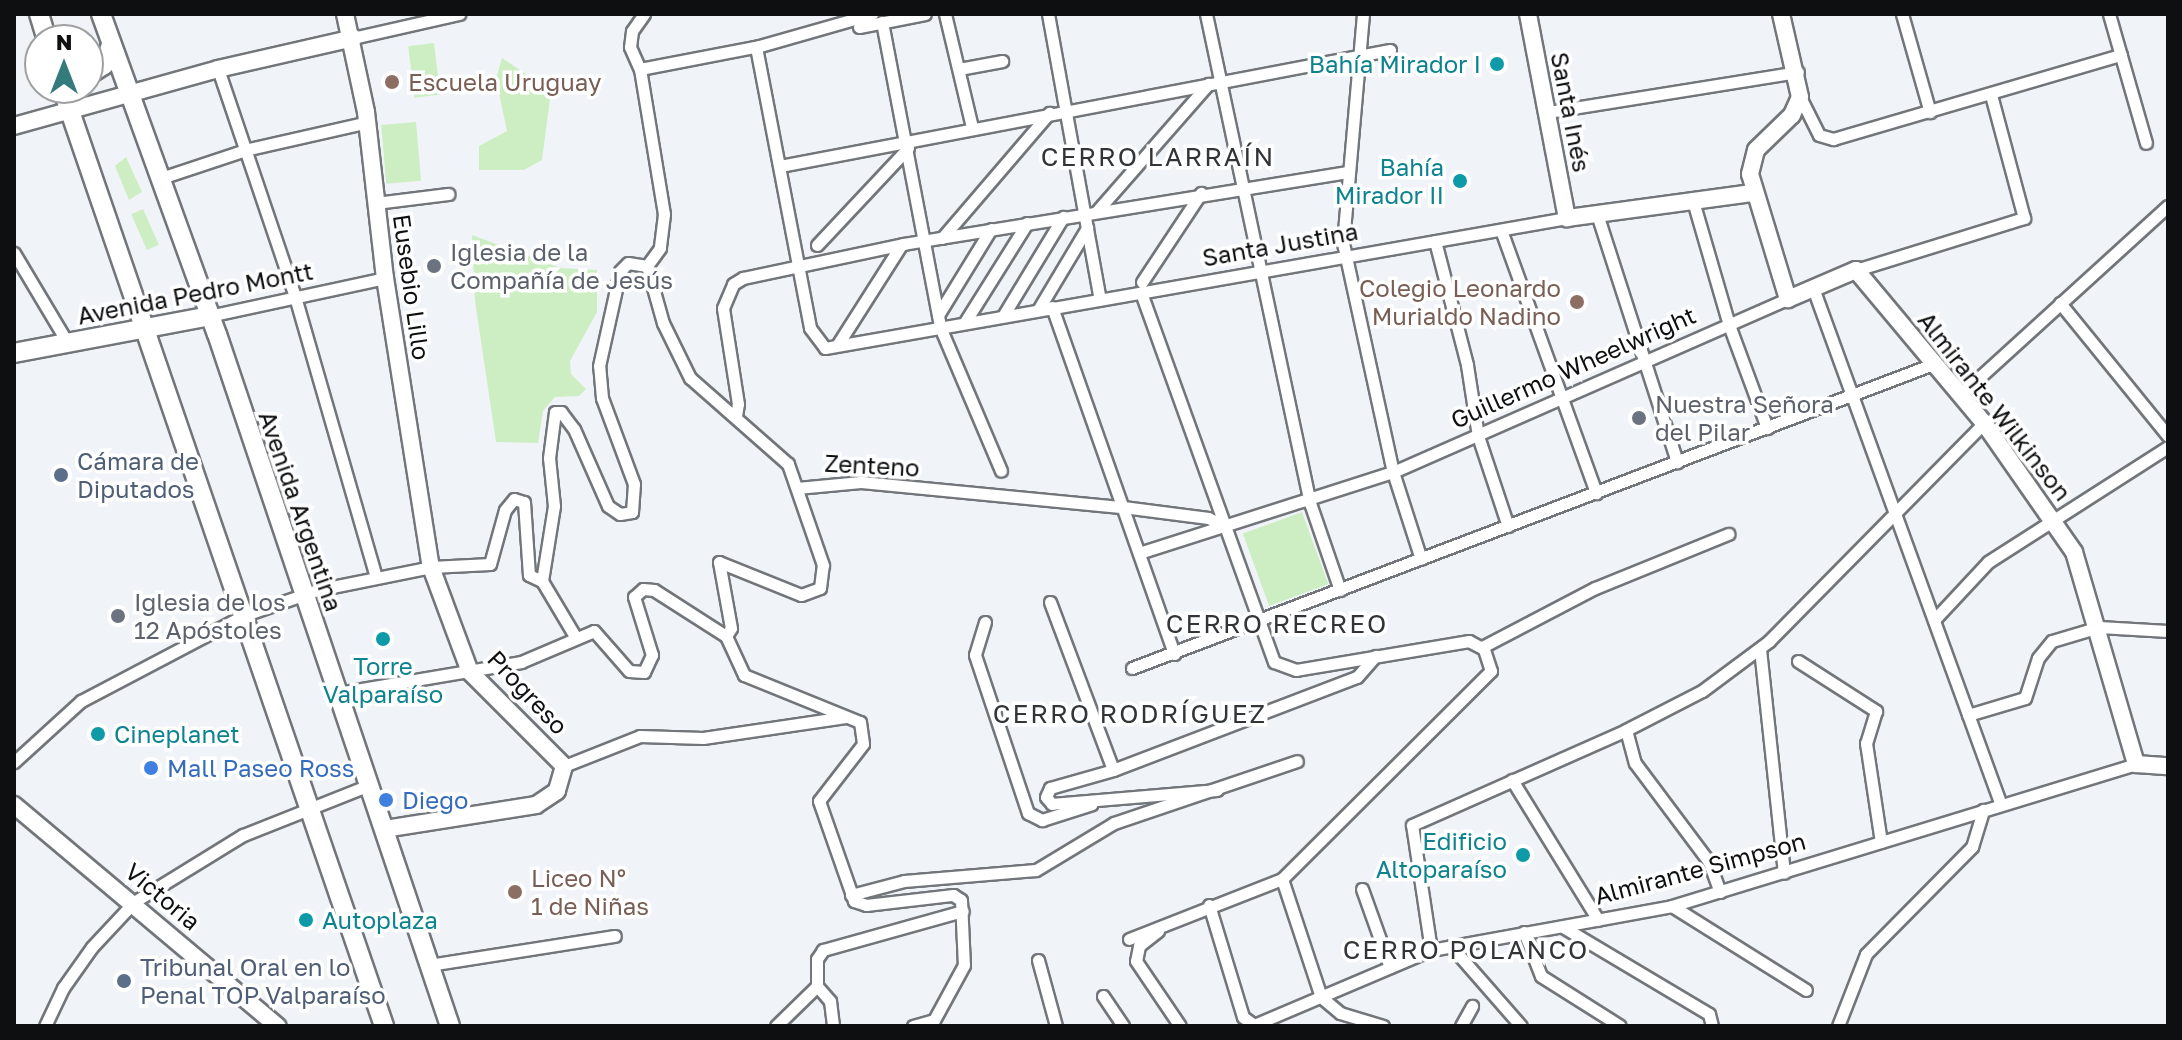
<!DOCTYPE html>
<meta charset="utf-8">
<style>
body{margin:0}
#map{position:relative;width:2182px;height:1040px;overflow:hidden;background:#f0f4f9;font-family:"Golos Text",sans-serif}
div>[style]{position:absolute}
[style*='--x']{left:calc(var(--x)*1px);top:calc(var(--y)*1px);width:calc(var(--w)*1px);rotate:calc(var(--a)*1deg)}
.green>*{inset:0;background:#cdeec2;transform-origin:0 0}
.roads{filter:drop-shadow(2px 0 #72767a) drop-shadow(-2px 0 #72767a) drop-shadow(0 2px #72767a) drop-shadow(0 -2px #72767a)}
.street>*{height:11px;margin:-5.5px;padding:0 5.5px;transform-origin:5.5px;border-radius:5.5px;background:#fff}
.secondary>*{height:16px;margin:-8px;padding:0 8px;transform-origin:8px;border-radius:8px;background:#fff}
.primary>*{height:18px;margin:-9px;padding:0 9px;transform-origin:9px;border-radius:9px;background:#fff}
.dots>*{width:22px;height:22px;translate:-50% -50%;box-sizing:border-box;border:4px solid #fff;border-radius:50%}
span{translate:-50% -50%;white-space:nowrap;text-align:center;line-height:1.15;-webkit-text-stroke:7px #fff;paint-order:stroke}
.culture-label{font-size:24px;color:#0d838f}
.right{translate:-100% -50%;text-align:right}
.left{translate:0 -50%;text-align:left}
.education-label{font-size:24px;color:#785e54}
.street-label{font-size:24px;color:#0e0f11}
.worship-label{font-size:24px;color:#5b616d}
.service-label{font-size:24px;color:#4e5e75}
.shop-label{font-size:24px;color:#366cbe}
.neighbourhood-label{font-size:26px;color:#313538;letter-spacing:2px}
.frame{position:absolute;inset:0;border:16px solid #0e0f11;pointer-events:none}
.north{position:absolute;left:24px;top:24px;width:80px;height:80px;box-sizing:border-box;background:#fff;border:2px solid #9f9fa0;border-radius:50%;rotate:0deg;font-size:22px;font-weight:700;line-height:32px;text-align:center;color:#0e0f11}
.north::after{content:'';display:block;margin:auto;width:28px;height:36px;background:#327b7a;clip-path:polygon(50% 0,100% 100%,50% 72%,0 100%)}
</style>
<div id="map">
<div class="green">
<i style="left:434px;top:43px;width:52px;height:26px;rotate:83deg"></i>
<i style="clip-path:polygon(502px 58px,532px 78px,550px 99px,542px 160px,524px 170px,479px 170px,479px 146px,507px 131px,496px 79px)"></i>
<i style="left:416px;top:122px;width:59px;height:35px;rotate:85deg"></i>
<i style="clip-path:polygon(126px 157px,142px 192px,129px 200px,115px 166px)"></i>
<i style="left:143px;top:209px;width:39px;height:13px;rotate:66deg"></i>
<i style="clip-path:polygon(472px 235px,560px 268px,597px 270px,597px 312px,570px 361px,571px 374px,586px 389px,579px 396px,555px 397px,543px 411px,538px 443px,496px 442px,475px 301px)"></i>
<i style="left:1302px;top:512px;width:77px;height:63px;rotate:70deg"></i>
</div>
<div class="roads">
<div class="street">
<i style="--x:644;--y:14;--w:21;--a:125"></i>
<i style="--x:632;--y:31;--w:16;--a:97"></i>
<i style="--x:630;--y:47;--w:24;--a:66"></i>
<i style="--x:640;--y:69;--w:147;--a:80.6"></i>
<i style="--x:664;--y:214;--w:34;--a:97"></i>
<i style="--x:660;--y:248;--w:22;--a:126"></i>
<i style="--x:872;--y:14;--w:121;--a:164.1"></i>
<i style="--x:756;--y:47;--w:286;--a:79.1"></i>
<i style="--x:810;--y:328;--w:25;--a:53"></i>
<i style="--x:825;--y:348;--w:753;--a:-9.94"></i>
<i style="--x:945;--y:14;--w:116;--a:76.6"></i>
<i style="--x:1048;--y:14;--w:290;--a:79.7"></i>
<i style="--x:1206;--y:14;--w:500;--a:78"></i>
<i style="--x:1310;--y:503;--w:92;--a:71"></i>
<i style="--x:1363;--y:14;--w:230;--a:95"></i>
<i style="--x:1343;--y:243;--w:234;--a:77.7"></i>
<i style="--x:1393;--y:472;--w:91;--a:72.2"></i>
<i style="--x:1902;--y:14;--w:102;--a:74.1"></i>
<i style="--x:2109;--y:14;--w:134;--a:74"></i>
<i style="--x:882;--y:22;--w:310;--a:79.2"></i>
<i style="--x:940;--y:327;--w:156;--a:67"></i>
<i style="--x:859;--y:27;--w:67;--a:-11.1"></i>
<i style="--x:353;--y:38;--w:109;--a:-12.8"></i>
<i style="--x:218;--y:69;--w:244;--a:71.3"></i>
<i style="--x:296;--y:300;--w:289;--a:73.9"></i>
<i style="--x:640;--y:69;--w:121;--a:-10.9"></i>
<i style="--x:959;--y:69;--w:44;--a:-10.5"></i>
<i style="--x:1800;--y:97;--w:42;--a:63.4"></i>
<i style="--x:1819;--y:135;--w:15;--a:16"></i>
<i style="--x:1833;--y:139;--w:300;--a:-16.3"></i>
<i style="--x:1548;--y:112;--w:253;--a:-9.1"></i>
<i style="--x:780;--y:166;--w:621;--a:-10.77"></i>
<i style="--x:161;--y:178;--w:89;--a:-18.4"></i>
<i style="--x:245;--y:150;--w:126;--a:-12.8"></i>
<i style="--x:1693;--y:201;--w:129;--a:73.8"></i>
<i style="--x:1729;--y:325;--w:110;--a:69.7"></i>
<i style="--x:375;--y:203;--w:74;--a:-7"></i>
<i style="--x:1097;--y:211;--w:169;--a:-48.8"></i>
<i style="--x:1597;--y:214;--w:261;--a:72.1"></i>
<i style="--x:1501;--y:230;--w:280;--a:70.1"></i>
<i style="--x:942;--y:238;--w:165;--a:-49.4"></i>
<i style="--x:1435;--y:241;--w:128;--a:75.5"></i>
<i style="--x:1467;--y:365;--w:72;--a:81.2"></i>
<i style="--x:1478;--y:436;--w:95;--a:71.6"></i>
<i style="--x:817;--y:245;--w:133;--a:-46.8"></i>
<i style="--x:14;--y:253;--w:104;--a:59.2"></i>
<i style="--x:1856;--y:270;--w:176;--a:-17.2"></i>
<i style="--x:2024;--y:218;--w:127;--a:-105"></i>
<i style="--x:1142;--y:282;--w:107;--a:-56.5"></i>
<i style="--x:1813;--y:288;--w:550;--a:70.02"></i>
<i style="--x:2060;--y:303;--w:171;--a:50.9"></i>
<i style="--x:1052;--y:307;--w:368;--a:70.6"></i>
<i style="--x:1038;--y:310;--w:96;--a:-59.1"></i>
<i style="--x:938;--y:315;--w:101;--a:-58.4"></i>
<i style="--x:209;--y:316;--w:180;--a:-12.2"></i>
<i style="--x:1003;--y:316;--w:116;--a:-58.8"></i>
<i style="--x:965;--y:322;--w:117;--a:-57.9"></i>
<i style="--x:838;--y:344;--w:117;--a:-57.5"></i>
<i style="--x:1960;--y:395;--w:281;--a:-42.3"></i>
<i style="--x:736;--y:416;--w:12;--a:-81"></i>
<i style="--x:738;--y:404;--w:97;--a:-98.9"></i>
<i style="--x:723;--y:308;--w:26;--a:-67"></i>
<i style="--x:733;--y:284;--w:12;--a:-31"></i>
<i style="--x:743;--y:278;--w:164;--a:-12"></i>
<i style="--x:903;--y:244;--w:451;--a:-9.2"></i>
<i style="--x:797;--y:488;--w:64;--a:-5.4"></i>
<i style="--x:861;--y:482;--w:263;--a:5.5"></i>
<i style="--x:1123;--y:507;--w:86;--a:7.4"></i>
<i style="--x:1208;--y:518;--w:20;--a:24"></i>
<i style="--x:1139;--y:553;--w:267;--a:-17.7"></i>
<i style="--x:1393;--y:472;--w:431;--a:-23.7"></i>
<i style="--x:542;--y:581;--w:66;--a:59.2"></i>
<i style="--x:1050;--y:602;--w:179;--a:69.4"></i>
<i style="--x:1934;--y:620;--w:79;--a:-47"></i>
<i style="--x:1988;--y:562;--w:214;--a:-32.6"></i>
<i style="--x:985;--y:622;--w:34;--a:107"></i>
<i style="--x:975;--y:655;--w:167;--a:71.5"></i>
<i style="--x:1028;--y:813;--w:16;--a:27"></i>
<i style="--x:1042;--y:820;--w:52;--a:-17.7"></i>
<i style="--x:726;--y:636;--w:43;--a:65.2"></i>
<i style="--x:744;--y:675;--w:125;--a:22.1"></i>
<i style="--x:860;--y:722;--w:22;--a:82"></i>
<i style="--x:863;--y:744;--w:72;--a:127.7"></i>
<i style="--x:819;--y:801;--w:106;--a:70.7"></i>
<i style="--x:854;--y:901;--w:13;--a:18"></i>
<i style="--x:866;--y:905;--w:88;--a:-6.6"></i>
<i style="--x:953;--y:895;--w:9;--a:32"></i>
<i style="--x:961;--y:900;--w:65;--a:87.4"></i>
<i style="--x:964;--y:965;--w:63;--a:118.6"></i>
<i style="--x:934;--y:1020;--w:22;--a:164"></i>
<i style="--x:1482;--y:647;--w:127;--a:-27.6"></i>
<i style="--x:1595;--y:588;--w:144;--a:-22.1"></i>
<i style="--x:1760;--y:649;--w:225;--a:83.9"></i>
<i style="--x:1798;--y:661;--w:93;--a:32.7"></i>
<i style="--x:1876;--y:711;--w:34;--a:107"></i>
<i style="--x:1866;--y:743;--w:100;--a:81.4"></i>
<i style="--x:1132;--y:668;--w:857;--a:-20.78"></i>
<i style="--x:338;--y:693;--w:186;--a:-9.6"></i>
<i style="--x:521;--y:662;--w:79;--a:-23"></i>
<i style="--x:594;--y:631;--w:53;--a:48.8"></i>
<i style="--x:629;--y:671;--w:15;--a:4"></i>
<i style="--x:644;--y:672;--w:19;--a:-65"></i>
<i style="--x:652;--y:655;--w:61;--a:-107.2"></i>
<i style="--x:634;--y:597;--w:12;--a:-42"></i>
<i style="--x:643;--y:589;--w:11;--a:5"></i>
<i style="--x:654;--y:590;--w:85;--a:32.6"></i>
<i style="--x:726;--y:636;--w:9;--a:-58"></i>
<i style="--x:731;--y:628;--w:67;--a:-100.3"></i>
<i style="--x:719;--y:562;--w:88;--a:21.9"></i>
<i style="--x:801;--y:595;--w:20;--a:-20"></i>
<i style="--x:820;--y:588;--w:23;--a:-83"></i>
<i style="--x:823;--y:565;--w:107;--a:-109.1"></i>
<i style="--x:788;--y:464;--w:130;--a:-138.7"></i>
<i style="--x:690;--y:378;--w:61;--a:-116.1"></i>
<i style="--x:663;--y:323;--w:59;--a:-105.7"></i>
<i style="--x:1968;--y:715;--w:59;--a:-16.6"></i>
<i style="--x:2025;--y:698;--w:42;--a:-72"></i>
<i style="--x:2038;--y:658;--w:22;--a:-51"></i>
<i style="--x:2052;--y:641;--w:49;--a:-16.6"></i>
<i style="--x:2099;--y:627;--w:69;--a:3.3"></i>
<i style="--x:1626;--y:730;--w:34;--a:75"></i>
<i style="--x:1635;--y:763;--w:124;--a:53.2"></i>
<i style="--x:1709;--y:862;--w:32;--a:70"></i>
<i style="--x:14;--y:762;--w:91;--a:-42.3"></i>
<i style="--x:81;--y:701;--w:185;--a:-27.7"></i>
<i style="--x:245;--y:615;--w:76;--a:-19.1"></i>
<i style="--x:317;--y:590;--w:116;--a:-11.4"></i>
<i style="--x:431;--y:567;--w:59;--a:-2.9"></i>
<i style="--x:490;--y:564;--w:56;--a:-74.5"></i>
<i style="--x:505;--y:510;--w:14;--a:-51"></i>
<i style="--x:514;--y:499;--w:10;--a:17"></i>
<i style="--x:524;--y:502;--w:73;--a:86.1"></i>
<i style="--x:529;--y:575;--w:14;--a:25"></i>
<i style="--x:542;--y:581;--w:76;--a:-80.9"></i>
<i style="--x:554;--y:506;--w:48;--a:-95.9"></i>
<i style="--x:549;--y:458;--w:46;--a:-82.6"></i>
<i style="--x:555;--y:412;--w:6;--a:0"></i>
<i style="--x:561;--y:412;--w:21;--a:53"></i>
<i style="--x:574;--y:429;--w:84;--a:66.2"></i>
<i style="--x:608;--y:506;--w:14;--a:34"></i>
<i style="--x:620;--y:514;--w:12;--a:-9"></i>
<i style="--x:632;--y:512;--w:28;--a:-86"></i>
<i style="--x:634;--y:484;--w:92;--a:-110.4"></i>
<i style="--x:602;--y:398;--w:32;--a:-95"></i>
<i style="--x:599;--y:366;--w:97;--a:-77.5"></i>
<i style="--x:620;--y:271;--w:11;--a:-45"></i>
<i style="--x:628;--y:263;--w:19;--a:9"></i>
<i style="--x:564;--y:766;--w:82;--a:-21.5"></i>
<i style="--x:640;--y:736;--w:63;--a:1.8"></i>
<i style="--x:703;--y:738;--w:144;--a:-8.4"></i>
<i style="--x:1512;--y:780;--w:164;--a:58.4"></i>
<i style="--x:1217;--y:790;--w:166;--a:175.2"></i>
<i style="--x:1052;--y:804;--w:9;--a:-131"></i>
<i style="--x:1046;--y:797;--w:10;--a:-66"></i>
<i style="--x:1050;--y:788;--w:66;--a:-15.9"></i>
<i style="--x:1113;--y:770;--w:261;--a:-20.9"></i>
<i style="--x:1357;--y:677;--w:28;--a:-49"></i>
<i style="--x:1282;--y:879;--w:124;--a:71.7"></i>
<i style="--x:1321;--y:997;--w:25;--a:40"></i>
<i style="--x:1340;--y:1013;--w:45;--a:16.8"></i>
<i style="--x:1362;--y:889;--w:83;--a:70.3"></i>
<i style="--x:851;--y:895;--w:55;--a:-14.8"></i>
<i style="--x:904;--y:881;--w:132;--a:-4.8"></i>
<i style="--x:1036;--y:870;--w:91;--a:-31.1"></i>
<i style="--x:1114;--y:823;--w:193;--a:-18.7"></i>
<i style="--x:1209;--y:905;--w:117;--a:73.1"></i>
<i style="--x:1243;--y:1017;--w:14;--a:36"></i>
<i style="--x:1254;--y:1025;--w:192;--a:-23"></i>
<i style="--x:1431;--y:950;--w:245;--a:-10.3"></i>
<i style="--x:1672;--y:906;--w:485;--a:-17"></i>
<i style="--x:1672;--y:906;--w:158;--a:32.1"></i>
<i style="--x:1563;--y:927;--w:170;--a:30.8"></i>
<i style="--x:1709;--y:1014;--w:12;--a:76"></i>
<i style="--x:1158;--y:931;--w:24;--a:142"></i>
<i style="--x:1139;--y:946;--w:15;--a:101"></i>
<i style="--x:1136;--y:961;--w:78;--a:55.9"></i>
<i style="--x:1524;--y:932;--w:47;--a:68.9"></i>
<i style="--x:1541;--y:976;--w:93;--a:32.3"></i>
<i style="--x:1129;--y:939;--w:164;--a:-21.4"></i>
<i style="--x:1282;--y:879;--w:295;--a:-44.9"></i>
<i style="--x:1491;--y:671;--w:23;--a:-108"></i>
<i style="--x:1484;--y:649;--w:17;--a:-152"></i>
<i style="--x:1469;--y:641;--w:175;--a:170.5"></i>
<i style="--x:1296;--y:670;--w:23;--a:-160"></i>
<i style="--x:1274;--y:662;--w:393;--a:-109.8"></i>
<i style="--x:1451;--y:946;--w:106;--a:48.8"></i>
<i style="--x:1431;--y:950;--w:126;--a:-98.6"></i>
<i style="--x:1412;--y:825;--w:234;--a:-23.9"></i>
<i style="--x:1626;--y:730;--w:85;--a:-27.2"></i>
<i style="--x:1702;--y:691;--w:84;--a:-36.7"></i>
<i style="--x:1769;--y:641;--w:306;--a:-45.4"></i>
<i style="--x:1038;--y:960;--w:68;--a:74.7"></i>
<i style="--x:429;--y:965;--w:188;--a:-8.9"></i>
<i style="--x:817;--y:986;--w:20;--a:49"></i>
<i style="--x:830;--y:1001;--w:25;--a:83"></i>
<i style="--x:1103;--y:996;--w:36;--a:56"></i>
<i style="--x:45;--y:1026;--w:42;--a:-64.7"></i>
<i style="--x:63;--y:988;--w:50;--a:-54.7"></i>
<i style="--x:92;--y:947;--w:62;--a:-47"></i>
<i style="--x:134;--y:902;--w:128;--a:-31.6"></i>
<i style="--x:243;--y:835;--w:136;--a:-21.6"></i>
<i style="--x:776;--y:1026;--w:57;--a:-44.3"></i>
<i style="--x:817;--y:986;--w:27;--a:-90"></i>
<i style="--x:817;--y:959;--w:11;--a:-56"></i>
<i style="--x:823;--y:950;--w:145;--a:-15.6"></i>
<i style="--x:1461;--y:1026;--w:23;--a:-61"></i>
<i style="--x:1838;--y:1026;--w:77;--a:-68.7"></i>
<i style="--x:1866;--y:954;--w:151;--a:-45.3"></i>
<i style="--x:1972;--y:847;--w:39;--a:-73"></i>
</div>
<div class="secondary">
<i style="--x:345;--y:14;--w:100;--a:77.9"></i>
<i style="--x:366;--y:112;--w:167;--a:83.5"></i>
<i style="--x:385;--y:278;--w:293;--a:81"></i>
<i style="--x:431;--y:567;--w:112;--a:69.6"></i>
<i style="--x:470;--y:672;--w:133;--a:45"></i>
<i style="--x:564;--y:766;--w:26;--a:106"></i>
<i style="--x:557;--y:791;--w:25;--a:146"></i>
<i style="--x:536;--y:805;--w:154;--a:171"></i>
<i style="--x:1528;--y:14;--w:208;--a:79.2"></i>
<i style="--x:1567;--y:218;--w:188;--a:-7.7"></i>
<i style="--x:1781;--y:14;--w:85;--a:77.1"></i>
<i style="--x:1800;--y:97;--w:20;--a:114"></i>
<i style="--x:1792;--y:115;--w:50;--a:135.8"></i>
<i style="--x:1756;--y:150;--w:25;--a:104"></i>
<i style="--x:1750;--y:174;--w:131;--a:73.1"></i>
<i style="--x:1788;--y:299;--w:74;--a:-23.1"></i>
<i style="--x:1856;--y:270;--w:199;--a:50.1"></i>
<i style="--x:1984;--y:423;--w:157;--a:55.1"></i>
<i style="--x:2074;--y:552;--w:221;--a:73.7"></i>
<i style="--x:2136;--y:764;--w:32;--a:4"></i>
<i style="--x:14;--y:126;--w:212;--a:-15.6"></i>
<i style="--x:218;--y:69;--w:139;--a:-12.9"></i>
<i style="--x:14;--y:805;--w:344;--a:40"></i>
</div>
<div class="primary">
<i style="--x:39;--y:14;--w:27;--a:73"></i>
<i style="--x:101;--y:14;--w:340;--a:70.1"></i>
<i style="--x:217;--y:334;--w:730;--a:71.39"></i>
<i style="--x:88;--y:75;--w:19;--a:-32"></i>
<i style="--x:104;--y:65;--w:21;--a:-71"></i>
<i style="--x:62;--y:88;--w:992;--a:71.05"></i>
<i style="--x:14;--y:353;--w:198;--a:-10.7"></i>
</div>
</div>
<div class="dots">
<i style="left:1497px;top:64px;background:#0f9aa8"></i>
<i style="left:392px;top:82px;background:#8d6e63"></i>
<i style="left:1460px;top:181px;background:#0f9aa8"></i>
<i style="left:434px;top:266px;background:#6b7280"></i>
<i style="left:1577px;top:302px;background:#8d6e63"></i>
<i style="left:1639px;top:418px;background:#6b7280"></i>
<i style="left:61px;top:475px;background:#5c6f8a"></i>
<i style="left:118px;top:616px;background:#6b7280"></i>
<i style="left:383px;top:639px;background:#0f9aa8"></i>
<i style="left:98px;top:734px;background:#0f9aa8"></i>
<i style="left:151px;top:768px;background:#3f7fe0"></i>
<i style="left:386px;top:800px;background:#3f7fe0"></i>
<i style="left:1523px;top:855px;background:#0f9aa8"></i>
<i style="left:515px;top:892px;background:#8d6e63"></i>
<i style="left:306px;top:920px;background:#0f9aa8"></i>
<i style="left:124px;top:981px;background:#5c6f8a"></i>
</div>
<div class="culture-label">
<span class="right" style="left:1481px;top:64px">Bahía Mirador I</span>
<span class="right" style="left:1444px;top:181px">Bahía<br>Mirador II</span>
<span style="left:383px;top:680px">Torre<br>Valparaíso</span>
<span class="left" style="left:114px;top:734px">Cineplanet</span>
<span class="right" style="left:1507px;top:855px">Edificio<br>Altoparaíso</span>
<span class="left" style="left:322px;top:920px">Autoplaza</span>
</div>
<div class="education-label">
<span class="left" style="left:408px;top:82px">Escuela Uruguay</span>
<span class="right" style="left:1561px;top:302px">Colegio Leonardo<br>Murialdo Nadino</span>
<span class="left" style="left:531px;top:892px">Liceo N°<br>1 de Niñas</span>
</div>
<div class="street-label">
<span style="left:1571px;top:112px;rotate:79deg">Santa Inés</span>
<span style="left:1280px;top:244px;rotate:-10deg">Santa Justina</span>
<span style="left:412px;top:287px;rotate:82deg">Eusebio Lillo</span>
<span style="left:195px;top:293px;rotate:-11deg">Avenida Pedro Montt</span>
<span style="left:1573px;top:367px;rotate:-24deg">Guillermo Wheelwright</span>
<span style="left:1995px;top:406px;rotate:52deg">Almirante Wilkinson</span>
<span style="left:872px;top:465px;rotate:3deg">Zenteno</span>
<span style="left:301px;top:511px;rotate:71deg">Avenida Argentina</span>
<span style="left:528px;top:692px;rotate:47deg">Progreso</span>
<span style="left:1700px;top:868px;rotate:-15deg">Almirante Simpson</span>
<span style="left:163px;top:896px;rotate:40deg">Victoria</span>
</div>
<div class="worship-label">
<span class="left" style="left:450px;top:266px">Iglesia de la<br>Compañía de Jesús</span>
<span class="left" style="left:1655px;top:418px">Nuestra Señora<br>del Pilar</span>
<span class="left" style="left:134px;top:616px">Iglesia de los<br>12 Apóstoles</span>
</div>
<div class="service-label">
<span class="left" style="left:77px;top:475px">Cámara de<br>Diputados</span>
<span class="left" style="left:140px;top:981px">Tribunal Oral en lo<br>Penal TOP Valparaíso</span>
</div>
<div class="shop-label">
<span class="left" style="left:167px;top:768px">Mall Paseo Ross</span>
<span class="left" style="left:402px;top:800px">Diego</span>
</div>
<div class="neighbourhood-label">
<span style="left:1158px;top:157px">CERRO LARRAÍN</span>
<span style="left:1277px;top:624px">CERRO RECREO</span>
<span style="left:1130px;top:714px">CERRO RODRÍGUEZ</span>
<span style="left:1466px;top:950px">CERRO POLANCO</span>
</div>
<div class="frame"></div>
<div class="north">N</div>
</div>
